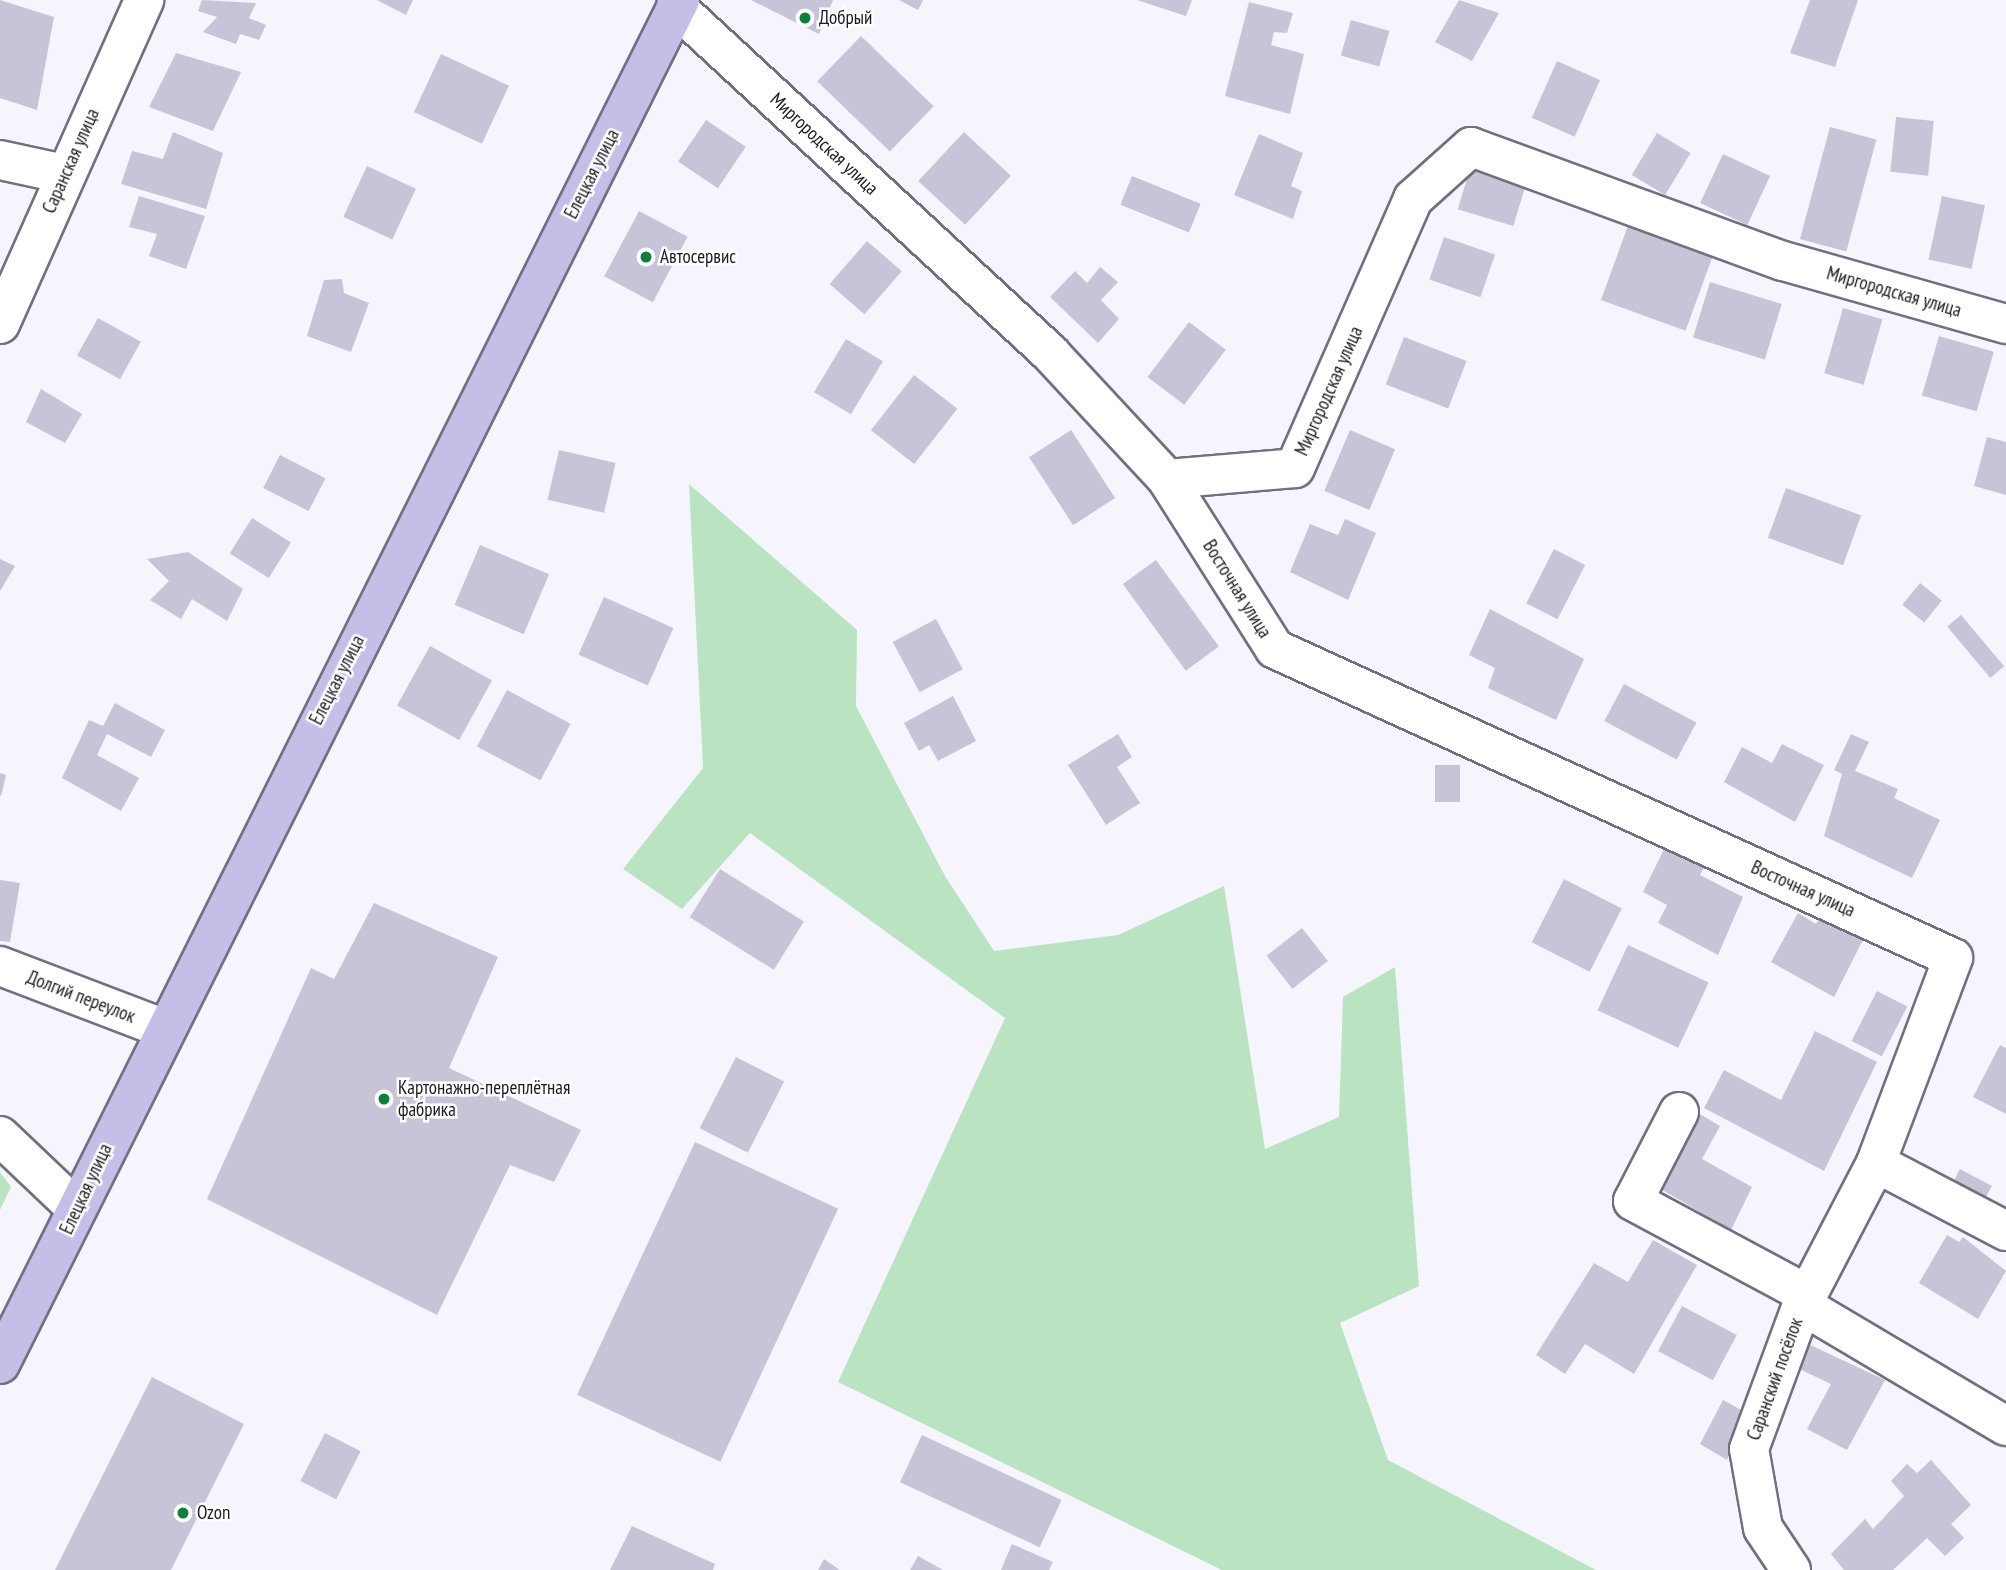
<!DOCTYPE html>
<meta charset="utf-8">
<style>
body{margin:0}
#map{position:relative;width:2006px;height:1570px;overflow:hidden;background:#f6f5fd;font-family:"PT Sans Narrow",sans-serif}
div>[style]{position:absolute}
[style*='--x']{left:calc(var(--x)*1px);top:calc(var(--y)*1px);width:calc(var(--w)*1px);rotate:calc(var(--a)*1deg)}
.green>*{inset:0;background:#bae4c1}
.building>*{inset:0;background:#c6c4d6;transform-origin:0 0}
.roads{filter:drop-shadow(2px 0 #716f80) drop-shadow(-2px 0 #716f80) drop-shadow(0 2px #716f80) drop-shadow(0 -2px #716f80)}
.minor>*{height:38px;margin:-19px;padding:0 19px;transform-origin:19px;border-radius:19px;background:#fff}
.major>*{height:38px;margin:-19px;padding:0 19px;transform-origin:19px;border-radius:19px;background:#c5bee7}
.dots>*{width:19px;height:19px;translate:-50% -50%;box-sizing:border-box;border:4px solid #fff;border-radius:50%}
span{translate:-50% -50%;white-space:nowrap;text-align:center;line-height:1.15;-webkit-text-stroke:5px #fff;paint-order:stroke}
.poi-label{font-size:19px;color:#1a191f}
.left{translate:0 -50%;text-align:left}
.street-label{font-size:19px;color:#1a191f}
</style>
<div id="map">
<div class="green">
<i style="clip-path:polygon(689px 484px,857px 630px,856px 706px,945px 876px,994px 951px,1118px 935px,1224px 886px,1265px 1149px,1339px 1117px,1343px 997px,1395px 967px,1419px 1286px,1340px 1323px,1388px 1460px,1596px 1570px,1222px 1570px,838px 1382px,1005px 1018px,750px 833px,682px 909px,623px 869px,703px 768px)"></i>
<i style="clip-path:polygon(0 1172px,11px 1187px,0 1210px)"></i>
</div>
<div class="building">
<i style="clip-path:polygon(0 0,54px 17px,37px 110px,0 98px)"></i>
<i style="clip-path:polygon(202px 0,256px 3px,249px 18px,266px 25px,259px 40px,240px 34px,236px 44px,203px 32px,217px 17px,198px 11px)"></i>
<i style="clip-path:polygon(377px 0,413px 0,406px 15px)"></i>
<i style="clip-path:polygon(751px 0,833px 0,819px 34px)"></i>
<i style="clip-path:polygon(899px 0,923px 0,918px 10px)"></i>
<i style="clip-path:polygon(1137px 0,1192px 0,1186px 16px)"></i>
<i style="clip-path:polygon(1459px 0,1499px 13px,1472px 61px,1435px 42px)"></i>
<i style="clip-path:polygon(1810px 0,1858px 0,1835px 67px,1790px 53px)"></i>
<i style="clip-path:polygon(1249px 2px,1293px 13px,1287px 33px,1274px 32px,1271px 45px,1304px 54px,1290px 114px,1225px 96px)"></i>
<i style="left:1351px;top:20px;width:40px;height:37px;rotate:16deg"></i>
<i style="left:861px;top:36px;width:101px;height:63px;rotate:44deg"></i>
<i style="clip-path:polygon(176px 53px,241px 72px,213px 131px,149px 107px)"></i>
<i style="left:441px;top:54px;width:75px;height:64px;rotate:25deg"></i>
<i style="left:1557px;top:61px;width:47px;height:62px;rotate:24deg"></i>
<i style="left:1896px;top:117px;width:38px;height:55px;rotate:6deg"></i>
<i style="left:706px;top:120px;width:48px;height:50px;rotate:34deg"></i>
<i style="left:1830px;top:127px;width:48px;height:116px;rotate:15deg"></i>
<i style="clip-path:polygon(173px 132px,223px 153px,206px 209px,121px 184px,132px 151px,163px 159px)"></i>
<i style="left:964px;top:132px;width:64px;height:67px;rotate:43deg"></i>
<i style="left:1657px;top:133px;width:39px;height:49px;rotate:31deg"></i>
<i style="clip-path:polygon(1259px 134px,1303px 153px,1291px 186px,1302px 191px,1293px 219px,1234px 195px)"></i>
<i style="left:1723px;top:154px;width:52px;height:54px;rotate:25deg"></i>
<i style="left:367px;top:166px;width:54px;height:56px;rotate:25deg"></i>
<i style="left:1470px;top:169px;width:58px;height:42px;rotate:17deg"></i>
<i style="left:1132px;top:176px;width:74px;height:31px;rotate:22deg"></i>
<i style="clip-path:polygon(139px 196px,205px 216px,186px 269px,149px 256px,157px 234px,129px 227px)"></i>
<i style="left:1942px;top:196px;width:44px;height:65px;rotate:12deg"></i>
<i style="left:639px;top:211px;width:55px;height:74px;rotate:28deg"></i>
<i style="left:1629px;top:223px;width:90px;height:82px;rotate:20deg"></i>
<i style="left:1444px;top:237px;width:54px;height:45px;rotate:19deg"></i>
<i style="left:867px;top:241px;width:46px;height:57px;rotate:41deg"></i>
<i style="clip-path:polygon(1100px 267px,1118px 282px,1101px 300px,1119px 319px,1098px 343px,1050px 297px,1075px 271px,1087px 283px)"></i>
<i style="clip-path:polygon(342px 279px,344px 293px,369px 303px,351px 352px,307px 336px,324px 280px)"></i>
<i style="left:1710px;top:282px;width:75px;height:58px;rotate:17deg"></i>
<i style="left:1843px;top:308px;width:41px;height:68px;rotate:16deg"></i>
<i style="left:98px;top:318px;width:49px;height:43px;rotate:29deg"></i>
<i style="left:1189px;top:322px;width:46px;height:69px;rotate:37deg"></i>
<i style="left:1939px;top:336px;width:57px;height:62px;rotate:16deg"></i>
<i style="left:1404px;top:337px;width:67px;height:51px;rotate:21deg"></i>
<i style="left:846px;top:339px;width:43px;height:62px;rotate:31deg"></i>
<i style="left:914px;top:375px;width:55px;height:70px;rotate:38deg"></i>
<i style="clip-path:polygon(41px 389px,82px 414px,65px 443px,26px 422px)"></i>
<i style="left:1071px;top:430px;width:81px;height:50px;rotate:57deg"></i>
<i style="left:1350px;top:430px;width:49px;height:66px;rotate:23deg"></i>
<i style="clip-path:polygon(1987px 437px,2006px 442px,2006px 495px,1974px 486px)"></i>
<i style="left:559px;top:450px;width:58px;height:51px;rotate:13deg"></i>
<i style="left:280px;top:455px;width:51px;height:37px;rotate:27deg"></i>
<i style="left:1786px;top:488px;width:80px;height:53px;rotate:20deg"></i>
<i style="left:252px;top:518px;width:46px;height:42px;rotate:32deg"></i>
<i style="clip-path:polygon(1345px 519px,1376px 533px,1348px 600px,1290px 572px,1310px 524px,1338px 535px)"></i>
<i style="left:480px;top:545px;width:75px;height:65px;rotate:23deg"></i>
<i style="left:1554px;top:549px;width:35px;height:61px;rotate:27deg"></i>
<i style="clip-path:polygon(188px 552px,243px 589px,227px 621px,192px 599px,181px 619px,150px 600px,169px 581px,147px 559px)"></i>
<i style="clip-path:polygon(0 559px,15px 566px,0 591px)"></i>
<i style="left:1156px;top:560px;width:107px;height:41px;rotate:54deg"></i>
<i style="left:1920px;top:583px;width:28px;height:28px;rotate:39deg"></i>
<i style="left:604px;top:597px;width:76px;height:63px;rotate:24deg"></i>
<i style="clip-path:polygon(1490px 609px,1584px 659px,1556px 720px,1488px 688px,1495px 668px,1469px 655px)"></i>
<i style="left:1961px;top:615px;width:67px;height:18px;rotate:50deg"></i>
<i style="left:936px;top:619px;width:57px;height:49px;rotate:62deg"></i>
<i style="left:430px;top:646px;width:71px;height:68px;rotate:29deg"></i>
<i style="left:1624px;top:684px;width:82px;height:42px;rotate:28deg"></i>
<i style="left:507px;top:690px;width:72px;height:64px;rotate:28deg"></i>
<i style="clip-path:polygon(953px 696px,976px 741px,938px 761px,929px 745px,919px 751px,904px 723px)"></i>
<i style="clip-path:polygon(115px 703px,165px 730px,151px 757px,107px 734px,97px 755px,139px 778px,121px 811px,62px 778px,89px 720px,103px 726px)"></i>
<i style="clip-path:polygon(1118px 734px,1132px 757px,1117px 767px,1140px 803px,1106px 825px,1068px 765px)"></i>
<i style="clip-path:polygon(1851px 734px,1869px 742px,1855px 771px,1898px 789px,1894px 798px,1940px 820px,1912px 878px,1824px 836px,1842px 774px,1834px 770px)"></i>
<i style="clip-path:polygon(1782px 744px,1824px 765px,1795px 822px,1724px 782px,1742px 747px,1772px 763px)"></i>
<i style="left:1435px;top:765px;width:25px;height:37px"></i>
<i style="clip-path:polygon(0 773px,6px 775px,1px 796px,0 796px)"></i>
<i style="clip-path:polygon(1669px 839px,1709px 858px,1700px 875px,1743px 897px,1718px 955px,1658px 923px,1667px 905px,1643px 892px)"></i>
<i style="left:720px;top:869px;width:99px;height:57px;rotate:32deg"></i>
<i style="left:1564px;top:879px;width:65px;height:71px;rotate:27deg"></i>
<i style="clip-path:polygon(0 880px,20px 883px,10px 942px,0 941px)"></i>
<i style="clip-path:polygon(374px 903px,498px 957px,449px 1068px,581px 1130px,554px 1182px,510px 1165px,437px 1315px,207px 1199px,311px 968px,334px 979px)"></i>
<i style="clip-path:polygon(1824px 911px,1866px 934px,1834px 997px,1771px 962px,1798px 913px,1816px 924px)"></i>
<i style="left:1302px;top:928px;width:42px;height:45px;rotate:52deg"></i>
<i style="left:1628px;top:945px;width:89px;height:72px;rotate:25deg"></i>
<i style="left:1877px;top:991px;width:34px;height:56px;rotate:27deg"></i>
<i style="clip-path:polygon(1815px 1031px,1877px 1062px,1824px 1171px,1704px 1108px,1724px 1070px,1781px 1100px)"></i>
<i style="clip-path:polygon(2000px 1045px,2006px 1048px,2006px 1114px,1973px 1097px)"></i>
<i style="left:736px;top:1057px;width:54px;height:80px;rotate:27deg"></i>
<i style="clip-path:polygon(1698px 1113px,1720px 1126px,1702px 1159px,1752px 1187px,1731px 1230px,1659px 1188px)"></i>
<i style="left:695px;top:1142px;width:158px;height:279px;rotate:25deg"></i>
<i style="left:1960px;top:1169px;width:36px;height:21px;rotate:28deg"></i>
<i style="clip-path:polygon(1947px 1235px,1959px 1242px,1963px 1237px,2006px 1271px,1978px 1319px,1919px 1283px)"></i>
<i style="clip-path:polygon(1653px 1240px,1697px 1265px,1634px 1374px,1585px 1344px,1565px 1374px,1536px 1355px,1594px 1263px,1628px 1282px)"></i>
<i style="left:1682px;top:1306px;width:62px;height:51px;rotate:28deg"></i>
<i style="clip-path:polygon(1804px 1342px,1885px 1380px,1847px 1450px,1807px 1429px,1831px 1384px,1793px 1366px)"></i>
<i style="clip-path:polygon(152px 1377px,244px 1424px,171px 1570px,55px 1570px)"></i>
<i style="clip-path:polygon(1723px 1400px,1745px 1412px,1727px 1460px,1700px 1444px)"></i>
<i style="left:325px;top:1433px;width:40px;height:54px;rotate:27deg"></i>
<i style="left:922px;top:1435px;width:154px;height:52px;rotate:25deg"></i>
<i style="clip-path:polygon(1931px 1460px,1971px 1505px,1951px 1524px,1964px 1538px,1945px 1556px,1927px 1538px,1893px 1570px,1844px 1570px,1831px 1554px,1865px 1519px,1873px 1529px,1904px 1496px,1891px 1481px,1907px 1464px,1917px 1473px)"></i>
<i style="clip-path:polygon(632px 1526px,715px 1564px,713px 1570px,610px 1570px)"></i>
<i style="clip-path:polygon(1012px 1544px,1053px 1562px,1049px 1570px,1001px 1570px)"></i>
<i style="clip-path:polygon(918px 1556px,943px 1570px,910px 1570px)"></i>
<i style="clip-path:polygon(824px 1559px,840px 1570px,818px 1570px)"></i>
</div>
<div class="roads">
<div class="minor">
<i style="--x:676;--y:7;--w:510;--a:42.77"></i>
<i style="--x:1050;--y:353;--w:172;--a:47.1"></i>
<i style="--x:1167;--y:479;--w:201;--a:57.6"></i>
<i style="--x:1275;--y:649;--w:745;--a:24.5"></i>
<i style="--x:1953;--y:958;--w:219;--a:110.6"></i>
<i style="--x:1876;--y:1163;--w:160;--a:117.5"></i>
<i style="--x:1802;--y:1305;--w:237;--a:30.7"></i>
<i style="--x:0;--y:160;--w:66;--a:12.3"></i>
<i style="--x:0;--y:324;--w:355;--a:-66"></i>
<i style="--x:1167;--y:479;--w:128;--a:-4.9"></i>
<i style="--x:1295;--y:468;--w:294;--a:-66.3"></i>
<i style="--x:1413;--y:199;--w:78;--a:-41.9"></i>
<i style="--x:1471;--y:147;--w:332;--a:20.1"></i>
<i style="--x:1783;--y:261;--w:232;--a:15.8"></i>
<i style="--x:0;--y:966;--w:173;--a:20.9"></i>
<i style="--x:1679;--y:1112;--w:100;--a:117.3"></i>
<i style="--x:1633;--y:1201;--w:199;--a:28.2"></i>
<i style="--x:0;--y:1136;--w:106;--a:43.5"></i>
<i style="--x:1876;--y:1163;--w:147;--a:27.6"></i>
<i style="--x:1791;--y:1570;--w:50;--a:-123.7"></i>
<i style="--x:1763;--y:1528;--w:80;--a:-100"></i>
<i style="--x:1749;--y:1449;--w:153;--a:-69.8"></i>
</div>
<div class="major">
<i style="--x:0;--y:1364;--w:1524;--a:-63.5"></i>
</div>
</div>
<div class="dots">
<i style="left:805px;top:18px;background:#09813a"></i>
<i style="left:646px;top:257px;background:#09813a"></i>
<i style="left:384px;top:1099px;background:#09813a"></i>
<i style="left:183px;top:1513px;background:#09813a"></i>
</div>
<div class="poi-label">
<span class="left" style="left:819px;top:18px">Добрый</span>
<span class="left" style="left:660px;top:257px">Автосервис</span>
<span class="left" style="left:398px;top:1099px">Картонажно-переплётная<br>фабрика</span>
<span class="left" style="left:197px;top:1513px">Ozon</span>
</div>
<div class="street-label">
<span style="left:824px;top:144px;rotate:43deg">Миргородская улица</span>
<span style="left:71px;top:161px;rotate:-66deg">Саранская улица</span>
<span style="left:592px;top:174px;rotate:-63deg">Елецкая улица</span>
<span style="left:1894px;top:292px;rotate:16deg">Миргородская улица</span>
<span style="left:1329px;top:391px;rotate:-66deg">Миргородская улица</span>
<span style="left:1237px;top:589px;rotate:58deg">Восточная улица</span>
<span style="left:337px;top:680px;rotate:-63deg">Елецкая улица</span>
<span style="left:1803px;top:889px;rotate:24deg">Восточная улица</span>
<span style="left:81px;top:997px;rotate:21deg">Долгий переулок</span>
<span style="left:86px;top:1189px;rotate:-65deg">Елецкая улица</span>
<span style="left:1775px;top:1379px;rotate:-70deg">Саранский посёлок</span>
</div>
</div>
